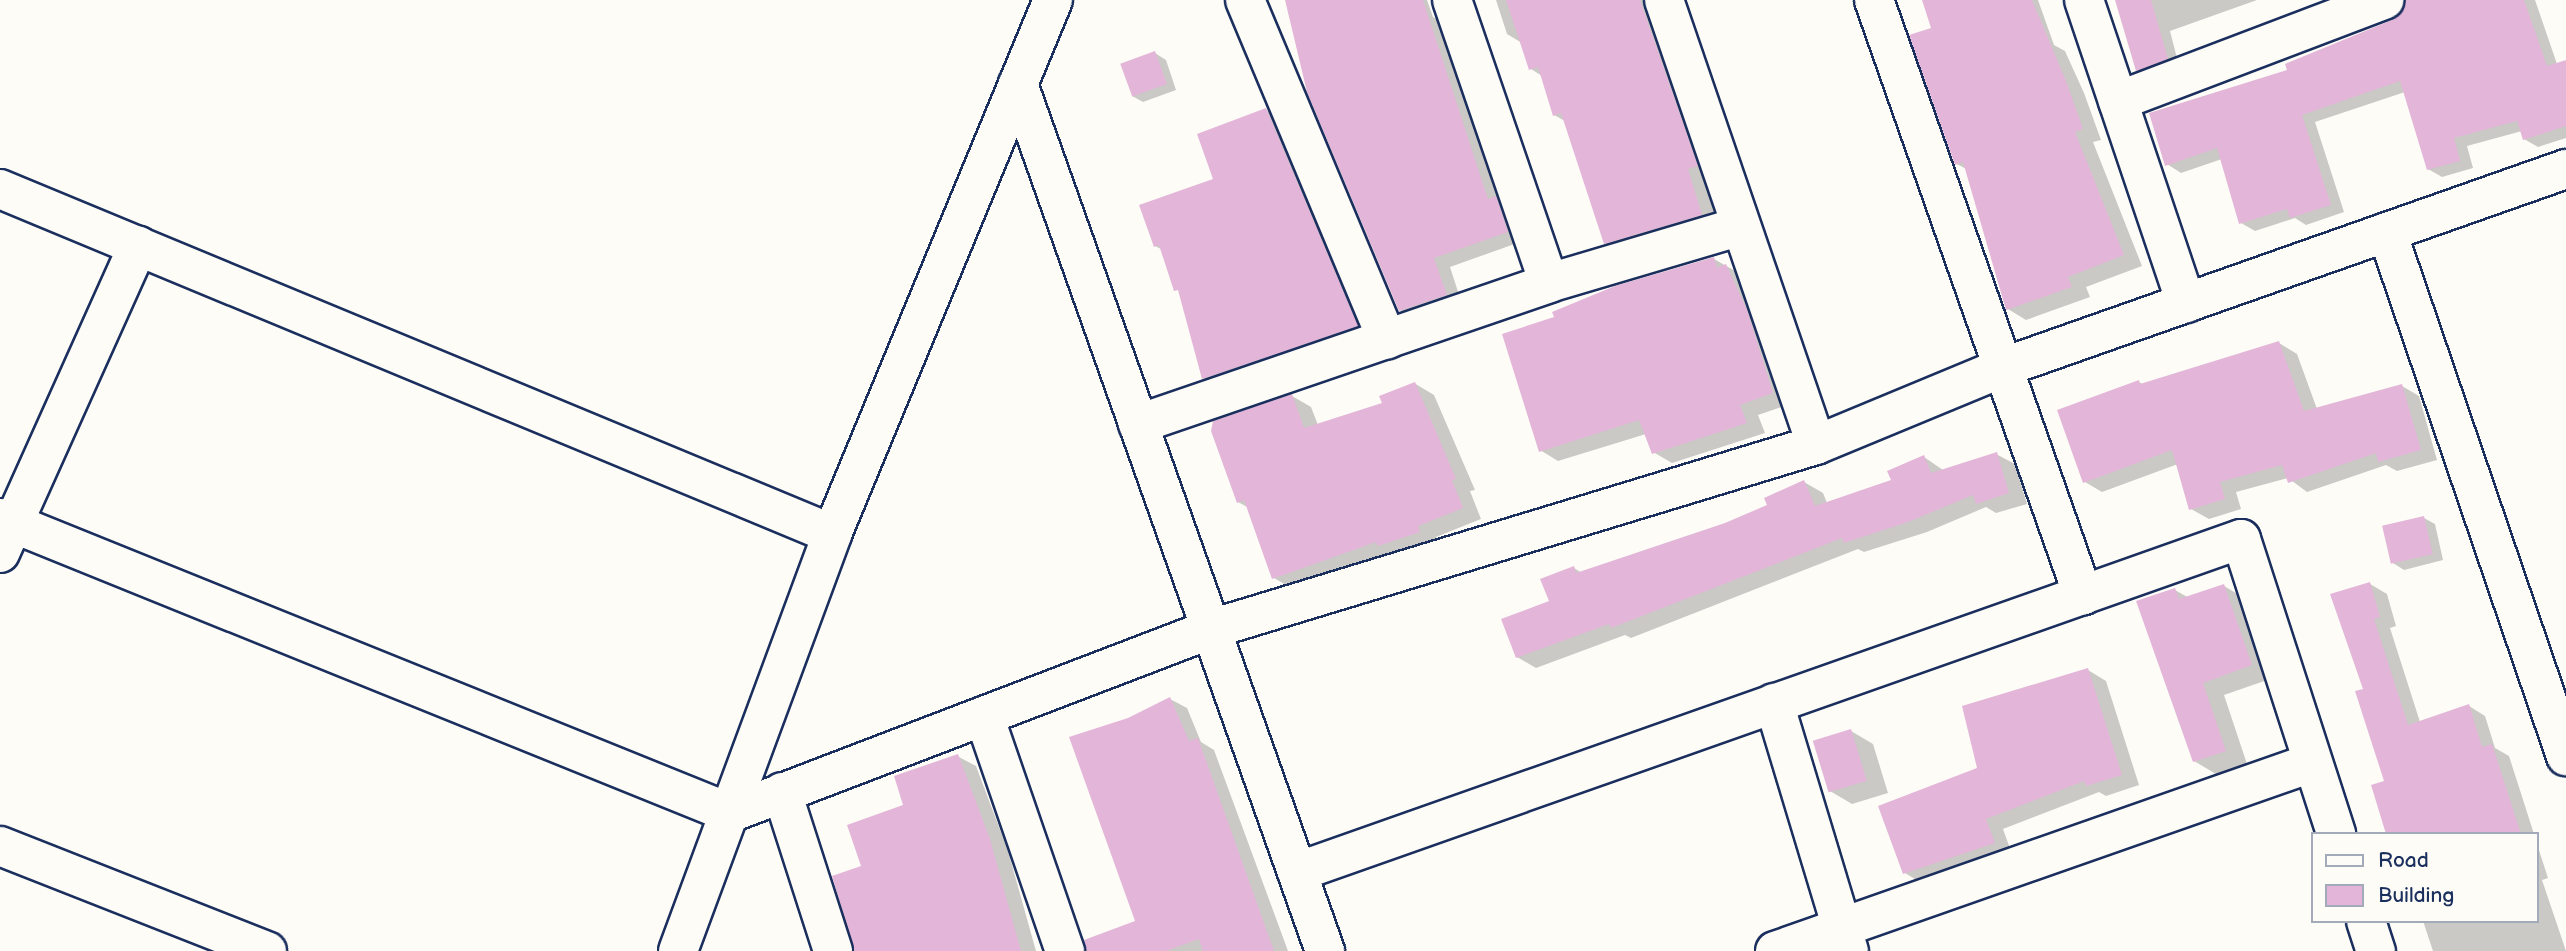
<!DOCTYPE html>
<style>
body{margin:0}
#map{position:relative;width:2566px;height:951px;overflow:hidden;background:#fdfcf7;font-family:"Balsamiq Sans",sans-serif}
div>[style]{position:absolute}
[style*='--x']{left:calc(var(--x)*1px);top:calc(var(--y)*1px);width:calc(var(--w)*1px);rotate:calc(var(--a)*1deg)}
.shadow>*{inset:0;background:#0003}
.building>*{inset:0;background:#e3b5d8;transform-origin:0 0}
.roads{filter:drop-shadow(2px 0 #1b2f5e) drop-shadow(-2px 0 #1b2f5e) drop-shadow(0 2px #1b2f5e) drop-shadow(0 -2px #1b2f5e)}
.minor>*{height:38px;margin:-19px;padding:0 19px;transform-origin:19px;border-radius:19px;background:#fdfcf7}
span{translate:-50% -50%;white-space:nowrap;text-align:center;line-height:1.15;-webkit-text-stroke:6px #fdfcf7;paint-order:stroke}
.legend{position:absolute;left:2311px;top:832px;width:228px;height:91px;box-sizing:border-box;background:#fdfcf7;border:2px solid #a3aaba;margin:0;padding:9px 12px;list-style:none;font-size:21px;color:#1b2f5e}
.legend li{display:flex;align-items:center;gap:14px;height:35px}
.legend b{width:35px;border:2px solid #a3aaba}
</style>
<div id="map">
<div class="shadow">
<i style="clip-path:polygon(1287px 0,1427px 0,1433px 17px,1443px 23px,1523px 241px,1450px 267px,1462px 304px,1417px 320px,1400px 310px)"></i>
<i style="clip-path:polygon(1496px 0,1653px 0,1718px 224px,1622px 253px,1605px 243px,1565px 121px,1554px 115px,1542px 76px,1531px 69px,1522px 43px,1507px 34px)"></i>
<i style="clip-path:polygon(1923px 0,2038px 0,2054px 45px,2065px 51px,2084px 93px,2101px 140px,2093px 142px,2142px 266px,2086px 287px,2090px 297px,2026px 320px,2008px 309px,1968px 170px,1957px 164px,1934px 29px)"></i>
<i style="clip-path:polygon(2117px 0,2257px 0,2170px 31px,2179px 66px,2150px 77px,2138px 70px)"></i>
<i style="clip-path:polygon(2491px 0,2535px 0,2557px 64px,2566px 63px,2566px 138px,2538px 147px,2524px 139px,2522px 131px,2467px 146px,2473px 168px,2442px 177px,2428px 169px,2405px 92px,2315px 122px,2344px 212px,2306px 225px,2295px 218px,2255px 231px,2241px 223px,2222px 159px,2181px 173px,2167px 164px,2289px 71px)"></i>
<i style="clip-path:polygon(1155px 53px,1166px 60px,1176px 90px,1143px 102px,1132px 96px)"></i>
<i style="clip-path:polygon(1266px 110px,1287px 122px,1378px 337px,1224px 390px,1203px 378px,1180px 292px,1163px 250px,1155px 246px,1216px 180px)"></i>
<i style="clip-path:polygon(1714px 259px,1744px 276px,1790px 404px,1758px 415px,1765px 433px,1672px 463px,1653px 452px,1646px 434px,1558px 461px,1540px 450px,1557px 318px)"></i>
<i style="clip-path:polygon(2279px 343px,2297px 354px,2317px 409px,2402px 386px,2419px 396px,2437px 460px,2397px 471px,2386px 465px,2307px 492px,2288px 478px,2236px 492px,2241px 509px,2209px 519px,2191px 509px,2178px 464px,2102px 492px,2085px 482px,2139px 382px,2144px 385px)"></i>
<i style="clip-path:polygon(1414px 383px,1434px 395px,1475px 490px,1470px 491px,1481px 519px,1436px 537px,1438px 543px,1293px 589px,1274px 578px,1249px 508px,1238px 502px,1292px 396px,1311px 407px,1318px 425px,1384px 404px)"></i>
<i style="clip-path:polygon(1996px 454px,2015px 464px,2027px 504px,1996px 513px,1986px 507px,1927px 532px,1864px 552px,1858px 549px,1631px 638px,1625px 635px,1536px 668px,1517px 657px,1574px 568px,1582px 573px,1725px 524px,1769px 506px,1804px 482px,1823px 493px,1827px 503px,1894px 481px,1924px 457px,1943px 470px)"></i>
<i style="clip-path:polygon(2424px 518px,2435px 524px,2443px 560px,2404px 570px,2393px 563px)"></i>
<i style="clip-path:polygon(2370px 584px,2387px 594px,2396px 626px,2390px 628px,2420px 722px,2469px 706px,2485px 716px,2495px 748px,2509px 756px,2534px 834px,2389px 834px,2386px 783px,2365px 690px)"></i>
<i style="clip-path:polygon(2224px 586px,2246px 599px,2273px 678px,2224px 695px,2247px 764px,2216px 774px,2194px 761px,2175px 590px,2189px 598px)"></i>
<i style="clip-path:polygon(2088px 670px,2106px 681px,2139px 785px,2106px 796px,2099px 792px,2003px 829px,2012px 854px,1923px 884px,1905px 873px,1979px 769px)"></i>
<i style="clip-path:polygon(1170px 699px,1187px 708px,1201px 742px,1214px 750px,1288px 951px,1117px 951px,1137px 922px,1129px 720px)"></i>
<i style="clip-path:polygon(1851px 731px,1873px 744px,1888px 793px,1852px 804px,1830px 791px)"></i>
<i style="clip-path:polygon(957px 756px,976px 766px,1008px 851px,1036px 951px,900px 951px,864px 867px,906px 806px)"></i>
<i style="clip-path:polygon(2536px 841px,2548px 878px,2542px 880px,2566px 951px,2433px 951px,2423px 921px,2536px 921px)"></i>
</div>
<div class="building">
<i style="clip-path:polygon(1285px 0,1423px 0,1488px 199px,1496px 196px,1508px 232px,1434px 258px,1447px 295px,1399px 311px,1307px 92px)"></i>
<i style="clip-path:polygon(1506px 0,1640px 0,1698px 166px,1688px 169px,1702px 215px,1604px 244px,1561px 113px,1553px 116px,1538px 67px,1529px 70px)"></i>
<i style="clip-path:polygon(1922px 0,2032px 0,2066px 81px,2083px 129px,2075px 132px,2124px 255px,2068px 277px,2072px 287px,2006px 310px,1963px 162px,1955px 165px,1909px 35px,1931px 28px)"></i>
<i style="clip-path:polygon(2115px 0,2151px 0,2168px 59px,2136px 71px)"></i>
<i style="clip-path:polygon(2405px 0,2524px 0,2547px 66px,2566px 60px,2566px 126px,2523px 140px,2517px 121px,2454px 138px,2460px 161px,2427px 170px,2400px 81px,2302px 115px,2331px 205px,2290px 218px,2287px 209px,2239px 224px,2217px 148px,2165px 166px,2149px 113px,2287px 70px,2285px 64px,2392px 20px,2401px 13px)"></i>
<i style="left:1155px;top:51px;width:35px;height:37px;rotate:70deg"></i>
<i style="clip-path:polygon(1266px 108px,1358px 326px,1202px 379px,1178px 290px,1174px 291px,1159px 245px,1154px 247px,1139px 205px,1213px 179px,1197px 134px)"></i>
<i style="clip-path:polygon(1714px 257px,1717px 268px,1726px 264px,1747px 310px,1773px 393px,1740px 405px,1747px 423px,1652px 454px,1639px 420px,1539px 452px,1502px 334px,1554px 317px,1552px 312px,1615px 286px)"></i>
<i style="clip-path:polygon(2279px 341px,2304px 411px,2402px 384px,2421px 450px,2378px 462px,2376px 453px,2288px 483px,2282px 465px,2220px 482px,2225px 499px,2189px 510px,2172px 450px,2083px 483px,2057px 410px,2139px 380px,2140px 384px)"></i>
<i style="clip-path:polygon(1415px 382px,1456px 479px,1452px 480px,1463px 508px,1418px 526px,1420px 532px,1378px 546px,1376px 542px,1272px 579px,1244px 500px,1237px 503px,1211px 431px,1213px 421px,1292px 394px,1304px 428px,1382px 403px,1379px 396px)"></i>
<i style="clip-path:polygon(1997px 452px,2009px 493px,1976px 504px,1973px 495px,1908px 522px,1844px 543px,1842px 538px,1611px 628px,1609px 624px,1516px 658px,1501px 619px,1549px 601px,1540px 579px,1574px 566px,1576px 573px,1725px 523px,1767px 505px,1764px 498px,1804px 480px,1815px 506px,1891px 480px,1887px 471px,1924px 455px,1931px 473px)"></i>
<i style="left:2424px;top:516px;width:39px;height:43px;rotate:77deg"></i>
<i style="clip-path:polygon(2370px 582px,2380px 617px,2374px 619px,2408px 725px,2469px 704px,2482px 747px,2492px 744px,2521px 834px,2386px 834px,2371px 785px,2384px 781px,2355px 691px,2363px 689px,2330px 594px)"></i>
<i style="clip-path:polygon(2224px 584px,2252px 665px,2203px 683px,2226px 751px,2193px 762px,2136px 601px,2175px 588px,2179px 599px)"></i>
<i style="clip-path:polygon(2088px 668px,2122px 775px,2086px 786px,2084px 781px,1986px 819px,1995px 843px,1903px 874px,1878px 806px,1977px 768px,1962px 706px)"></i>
<i style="clip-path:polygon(1170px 697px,1189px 741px,1198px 738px,1274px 951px,1203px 951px,1199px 939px,1166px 951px,1086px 951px,1084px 940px,1135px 921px,1069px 737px,1128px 718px)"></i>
<i style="left:1851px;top:729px;width:54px;height:40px;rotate:73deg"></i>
<i style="clip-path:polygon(958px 754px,990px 839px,1021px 951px,854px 951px,832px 876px,861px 866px,847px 825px,903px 805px,894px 776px)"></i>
</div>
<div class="roads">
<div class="minor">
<i style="--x:1245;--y:0;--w:368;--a:67.3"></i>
<i style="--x:1452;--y:0;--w:299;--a:71.1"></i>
<i style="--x:1664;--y:0;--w:470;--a:71.1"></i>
<i style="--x:1874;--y:0;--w:631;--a:70.65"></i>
<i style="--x:2084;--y:0;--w:320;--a:71.4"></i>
<i style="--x:1018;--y:84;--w:920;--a:70.5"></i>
<i style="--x:2118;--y:101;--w:285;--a:-20.8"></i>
<i style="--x:0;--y:189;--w:901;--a:22.52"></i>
<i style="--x:2387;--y:232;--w:554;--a:71.14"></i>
<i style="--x:1138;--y:424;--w:435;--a:-18.9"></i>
<i style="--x:1549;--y:283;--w:200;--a:-16.5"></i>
<i style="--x:0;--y:518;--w:787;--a:22"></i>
<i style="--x:730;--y:813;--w:515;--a:-20.93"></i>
<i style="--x:1211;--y:629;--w:632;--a:-16.92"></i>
<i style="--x:1816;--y:445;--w:204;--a:-22.5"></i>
<i style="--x:2004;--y:367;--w:596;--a:-19.41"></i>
<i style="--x:0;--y:553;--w:337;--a:-65.8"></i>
<i style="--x:1774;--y:703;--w:259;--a:73.2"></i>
<i style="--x:984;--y:716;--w:249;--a:71"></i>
<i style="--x:782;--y:792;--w:167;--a:72.2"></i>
<i style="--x:0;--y:846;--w:287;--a:21.5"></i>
<i style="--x:1297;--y:872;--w:1001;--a:-19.43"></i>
<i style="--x:2241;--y:539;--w:310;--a:72.1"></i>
<i style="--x:2366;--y:921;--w:32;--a:72"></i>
<i style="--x:678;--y:951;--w:445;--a:-69.7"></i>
<i style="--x:832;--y:534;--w:578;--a:-67.52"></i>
<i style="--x:1775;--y:951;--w:568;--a:-19.33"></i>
</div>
</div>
<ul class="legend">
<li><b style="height:9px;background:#fdfcf7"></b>Road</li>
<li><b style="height:19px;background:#e3b5d8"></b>Building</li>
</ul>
</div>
